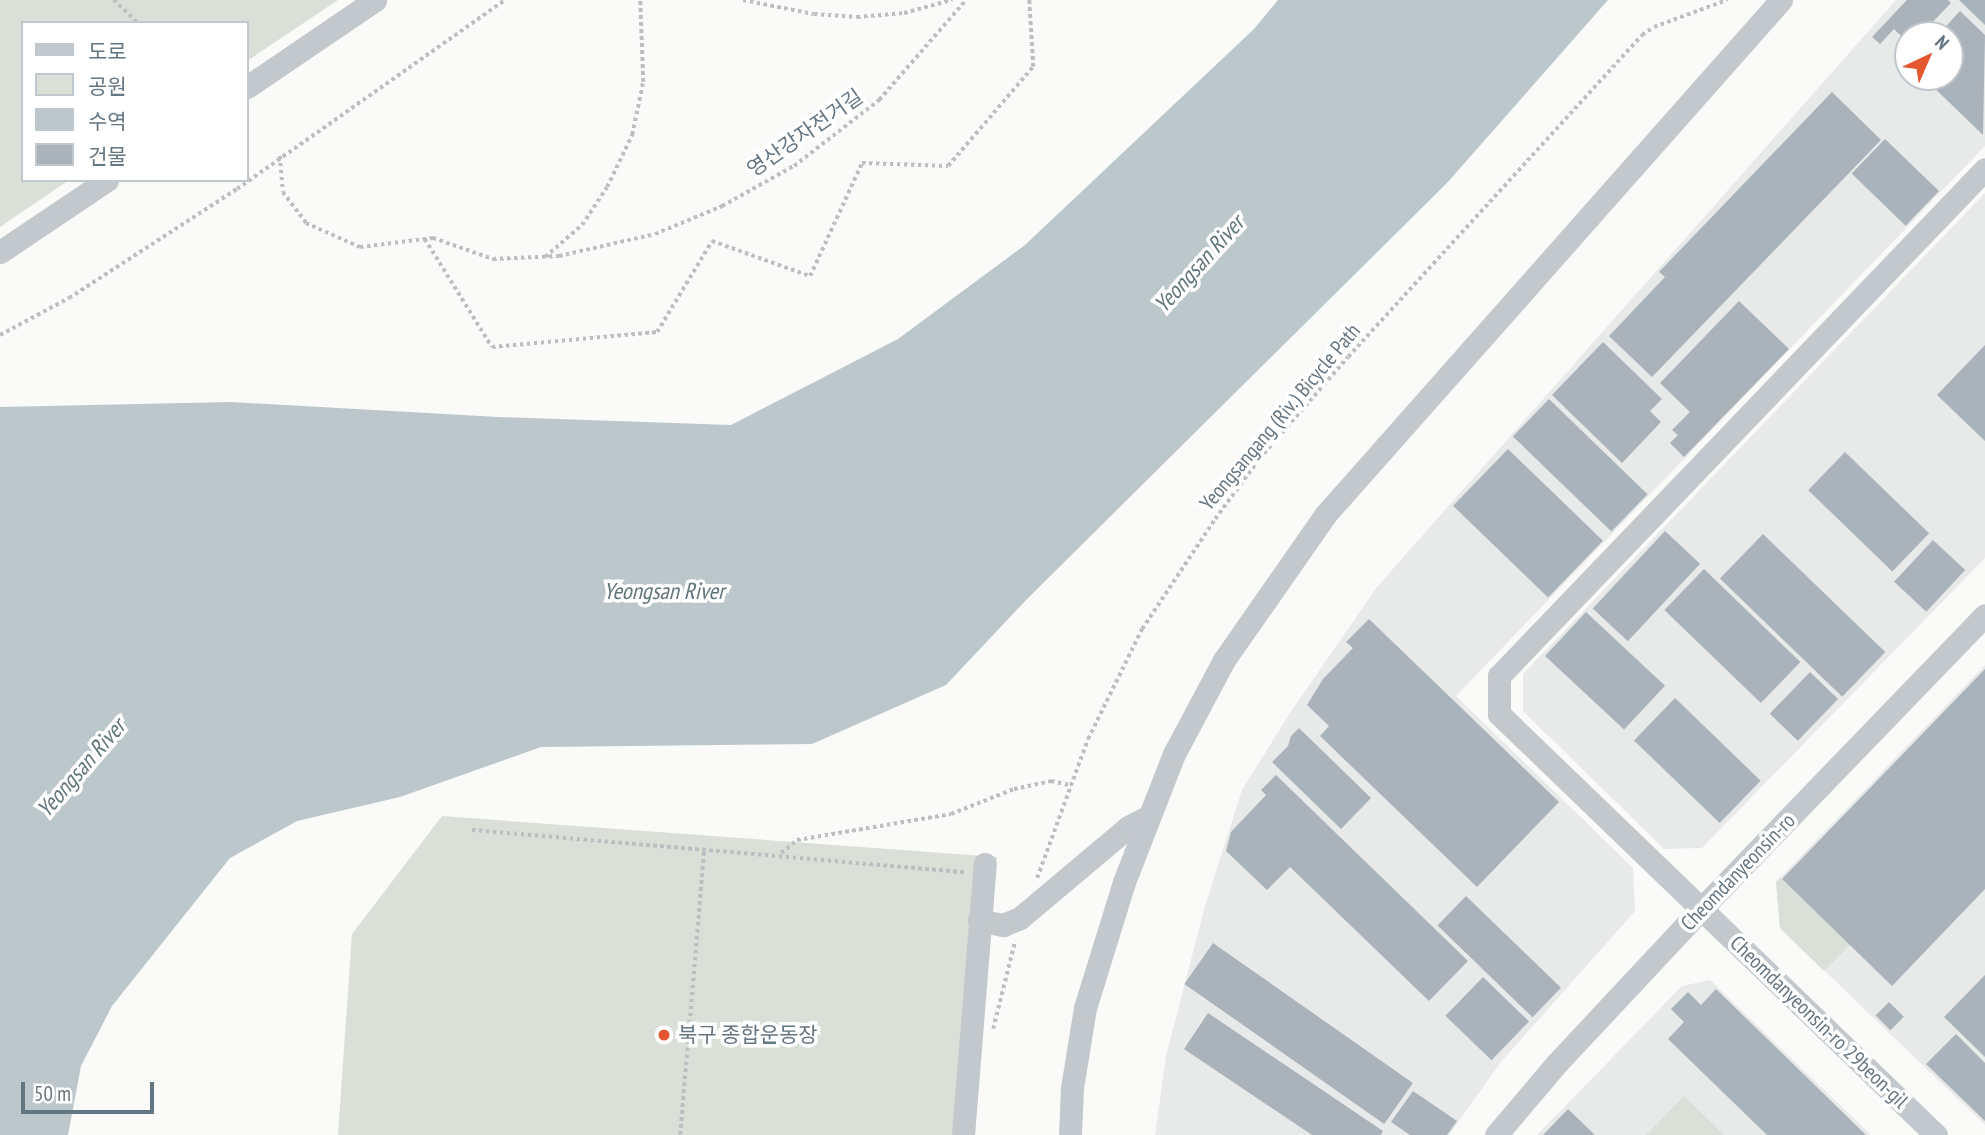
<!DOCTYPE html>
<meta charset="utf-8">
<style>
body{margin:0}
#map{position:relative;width:1985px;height:1135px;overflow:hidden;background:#fafaf8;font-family:"PT Sans Narrow","Noto Sans KR",sans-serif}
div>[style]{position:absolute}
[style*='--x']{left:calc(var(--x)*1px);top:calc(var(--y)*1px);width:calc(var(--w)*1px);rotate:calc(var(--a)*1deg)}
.built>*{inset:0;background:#e8e9e9}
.green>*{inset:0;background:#dadfd7}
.water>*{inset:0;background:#bbc7cb}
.building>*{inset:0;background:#aab3b9;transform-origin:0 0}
.path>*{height:3.5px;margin-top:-1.75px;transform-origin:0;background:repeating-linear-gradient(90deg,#bbbfc2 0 3.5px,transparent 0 7px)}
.minor>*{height:23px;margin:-11.5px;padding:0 11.5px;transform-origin:11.5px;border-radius:11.5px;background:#c3c8cc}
.dots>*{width:19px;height:19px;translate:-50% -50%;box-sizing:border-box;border:4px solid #fff;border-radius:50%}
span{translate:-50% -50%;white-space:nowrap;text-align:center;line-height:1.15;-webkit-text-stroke:7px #fff;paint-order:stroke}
.street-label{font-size:21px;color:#657683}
.poi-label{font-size:21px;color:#657683}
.left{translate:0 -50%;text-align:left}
.water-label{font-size:23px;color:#60757c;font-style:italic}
.legend{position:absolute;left:21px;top:21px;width:228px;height:161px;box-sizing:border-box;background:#fff;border:2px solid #c1c8cd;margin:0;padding:9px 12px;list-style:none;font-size:21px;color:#657683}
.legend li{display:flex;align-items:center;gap:14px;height:35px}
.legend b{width:35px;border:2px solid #c1c8cd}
.north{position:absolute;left:1894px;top:21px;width:70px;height:70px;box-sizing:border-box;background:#fff;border:2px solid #c1c8cd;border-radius:50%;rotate:44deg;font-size:19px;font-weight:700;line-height:28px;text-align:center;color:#657683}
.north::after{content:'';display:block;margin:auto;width:24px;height:32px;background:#e4572e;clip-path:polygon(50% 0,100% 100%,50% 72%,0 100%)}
.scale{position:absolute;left:21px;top:1082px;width:133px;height:32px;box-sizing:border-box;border:4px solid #657683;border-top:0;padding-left:9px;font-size:21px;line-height:24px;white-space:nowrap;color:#657683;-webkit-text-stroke:5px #fff;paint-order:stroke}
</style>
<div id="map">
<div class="built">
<i style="clip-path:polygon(evenodd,1896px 0,1985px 0,1985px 146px,1456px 696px,1633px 868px,1635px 911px,1501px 1062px,1449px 1135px,1155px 1135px,1166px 1056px,1205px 906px,1242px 790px,1290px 713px,1377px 587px,1896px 0,1908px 35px,1950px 35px,1950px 77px,1908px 77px,1908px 35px)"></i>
<i style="clip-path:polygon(1985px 193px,1985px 558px,1702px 848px,1664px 849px,1523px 711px,1523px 674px)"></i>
<i style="clip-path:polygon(1985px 665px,1985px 1125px,1780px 928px,1776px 882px)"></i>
<i style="clip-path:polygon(1710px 980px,1871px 1135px,1537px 1135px,1682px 986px)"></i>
</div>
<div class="green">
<i style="clip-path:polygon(0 0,338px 0,247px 61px,247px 23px,23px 23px,23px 180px,69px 180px,0 227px)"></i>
<i style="clip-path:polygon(442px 816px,997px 857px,974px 1135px,338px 1135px,352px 934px)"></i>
<i style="clip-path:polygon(1780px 878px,1850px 945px,1824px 971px,1780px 928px,1776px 882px)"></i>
<i style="clip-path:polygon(1684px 1096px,1724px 1135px,1646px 1135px)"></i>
</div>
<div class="water">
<i style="clip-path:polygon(1278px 0,1608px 0,1447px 183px,1027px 599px,946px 685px,812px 744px,541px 747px,400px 797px,297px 821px,230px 858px,112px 1006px,81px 1066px,68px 1135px,0 1135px,0 407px,231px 402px,498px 417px,731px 425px,898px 339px,1025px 245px,1254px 29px)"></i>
</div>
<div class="building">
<i style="clip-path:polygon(1907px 0,1948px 0,1951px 3px,1920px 35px,1908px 35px,1908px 43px,1894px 29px,1880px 44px,1872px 37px)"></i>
<i style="clip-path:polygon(1959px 0,1985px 0,1985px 25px)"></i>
<i style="clip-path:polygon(1960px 11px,1985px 35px,1983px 135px,1923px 77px,1950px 77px,1950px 35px,1938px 35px)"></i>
<i style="clip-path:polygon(1832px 92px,1881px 140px,1652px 377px,1609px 336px,1665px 277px,1659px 272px)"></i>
<i style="left:1885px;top:139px;width:75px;height:48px;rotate:44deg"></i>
<i style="clip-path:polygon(1739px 301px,1789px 349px,1684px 457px,1670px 443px,1678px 435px,1672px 430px,1690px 412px,1660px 383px)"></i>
<i style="clip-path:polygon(1603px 342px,1662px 399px,1650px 411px,1661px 422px,1622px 463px,1552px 395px)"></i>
<i style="clip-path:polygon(1985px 345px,1985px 441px,1937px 395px)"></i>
<i style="left:1549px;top:399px;width:137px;height:52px;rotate:44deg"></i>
<i style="left:1508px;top:449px;width:132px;height:79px;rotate:44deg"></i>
<i style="left:1845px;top:452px;width:117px;height:53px;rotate:44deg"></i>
<i style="left:1665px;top:531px;width:48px;height:106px;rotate:43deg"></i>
<i style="left:1763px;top:534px;width:170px;height:62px;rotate:44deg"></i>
<i style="left:1933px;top:540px;width:44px;height:57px;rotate:43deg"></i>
<i style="left:1704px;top:569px;width:134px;height:57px;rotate:44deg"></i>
<i style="left:1586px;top:612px;width:108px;height:60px;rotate:43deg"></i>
<i style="clip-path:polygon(1369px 619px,1559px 802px,1477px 887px,1320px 736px,1329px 726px,1307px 705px,1323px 679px,1353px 648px,1346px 642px)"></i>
<i style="clip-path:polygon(1985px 669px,1985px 889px,1892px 986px,1782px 879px)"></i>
<i style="left:1810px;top:672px;width:39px;height:58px;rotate:44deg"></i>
<i style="left:1675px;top:698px;width:119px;height:59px;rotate:44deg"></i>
<i style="clip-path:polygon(1299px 728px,1371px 798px,1341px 829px,1272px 762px,1288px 746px,1291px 736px)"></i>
<i style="clip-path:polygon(1276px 775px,1468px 961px,1429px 1001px,1290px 867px,1267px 890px,1226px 851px,1231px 832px,1266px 795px,1261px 790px)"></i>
<i style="left:1466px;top:896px;width:132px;height:41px;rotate:44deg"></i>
<i style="left:1213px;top:943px;width:244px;height:50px;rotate:35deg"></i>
<i style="clip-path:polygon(1985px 975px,1985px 1057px,1944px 1017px)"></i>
<i style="left:1483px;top:977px;width:64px;height:54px;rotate:44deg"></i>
<i style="clip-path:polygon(1716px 989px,1866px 1135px,1767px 1135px,1668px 1039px,1684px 1022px,1671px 1009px,1688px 992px,1701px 1005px)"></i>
<i style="left:1889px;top:1002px;width:21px;height:19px;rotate:45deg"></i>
<i style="clip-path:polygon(1208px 1013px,1383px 1131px,1381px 1135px,1312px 1135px,1184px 1049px)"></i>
<i style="clip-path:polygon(1956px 1034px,1985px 1063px,1985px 1121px,1926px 1064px)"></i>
<i style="clip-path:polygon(1413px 1091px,1457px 1121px,1447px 1135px,1410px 1135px,1391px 1122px)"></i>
<i style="clip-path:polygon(1568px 1109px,1595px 1135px,1543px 1135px)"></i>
</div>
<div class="path">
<i style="--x:114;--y:0;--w:33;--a:44"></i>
<i style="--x:743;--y:0;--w:72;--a:11.2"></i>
<i style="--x:814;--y:14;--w:43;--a:4"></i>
<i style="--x:857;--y:17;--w:47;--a:-4.9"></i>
<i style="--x:904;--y:13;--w:50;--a:-15.2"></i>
<i style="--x:280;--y:156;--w:36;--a:85"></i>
<i style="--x:283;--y:192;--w:39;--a:53"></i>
<i style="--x:306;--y:223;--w:59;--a:24"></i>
<i style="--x:360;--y:247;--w:74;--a:-7"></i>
<i style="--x:433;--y:238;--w:64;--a:19.3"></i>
<i style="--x:493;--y:259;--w:66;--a:-2.6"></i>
<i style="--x:559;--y:256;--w:98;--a:-12.9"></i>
<i style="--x:655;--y:234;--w:73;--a:-22.7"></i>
<i style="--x:722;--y:206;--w:82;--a:-29.1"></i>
<i style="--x:794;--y:166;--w:108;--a:-37.8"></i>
<i style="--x:879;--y:100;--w:133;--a:-49"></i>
<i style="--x:425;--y:239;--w:127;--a:58.2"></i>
<i style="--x:492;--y:347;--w:166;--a:-5.2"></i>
<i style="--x:657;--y:332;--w:106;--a:-58.9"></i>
<i style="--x:712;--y:241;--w:104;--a:19.7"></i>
<i style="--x:810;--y:276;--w:124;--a:-65.3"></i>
<i style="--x:862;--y:163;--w:86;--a:2"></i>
<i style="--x:948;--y:166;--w:130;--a:-49.4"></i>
<i style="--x:1033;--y:67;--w:67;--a:-93.4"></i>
<i style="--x:545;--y:257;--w:49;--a:-40.9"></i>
<i style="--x:582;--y:225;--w:45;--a:-56.7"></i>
<i style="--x:607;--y:187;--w:58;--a:-64.3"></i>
<i style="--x:632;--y:135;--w:54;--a:-78.3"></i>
<i style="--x:643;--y:82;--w:82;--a:-92.1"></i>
<i style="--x:0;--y:335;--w:78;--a:-28.2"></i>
<i style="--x:69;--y:298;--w:200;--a:-33"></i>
<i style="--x:237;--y:189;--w:328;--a:-35.2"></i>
<i style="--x:472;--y:830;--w:494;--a:4.9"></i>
<i style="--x:781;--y:853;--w:21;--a:-39"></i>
<i style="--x:797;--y:840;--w:156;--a:-9.6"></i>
<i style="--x:951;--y:814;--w:68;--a:-21.6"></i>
<i style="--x:1014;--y:789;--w:38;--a:-12"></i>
<i style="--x:1051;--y:781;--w:19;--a:12"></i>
<i style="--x:1037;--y:878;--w:148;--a:-69.9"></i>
<i style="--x:1088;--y:739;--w:123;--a:-63.9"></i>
<i style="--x:1142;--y:629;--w:132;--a:-56.4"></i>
<i style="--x:1215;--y:519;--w:74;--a:-53.7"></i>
<i style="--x:1259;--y:459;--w:135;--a:-48.9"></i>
<i style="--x:1348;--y:357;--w:436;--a:-47.6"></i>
<i style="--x:1642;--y:35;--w:14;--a:-34"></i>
<i style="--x:1654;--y:27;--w:78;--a:-20.3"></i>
<i style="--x:993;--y:1029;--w:91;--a:-76"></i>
<i style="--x:680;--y:1135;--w:288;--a:-85.2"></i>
</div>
<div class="minor">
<i style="--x:247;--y:87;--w:155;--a:-34.2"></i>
<i style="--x:0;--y:252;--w:129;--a:-33.9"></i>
<i style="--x:979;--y:920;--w:25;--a:12"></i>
<i style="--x:1003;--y:925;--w:18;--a:-22"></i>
<i style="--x:1020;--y:918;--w:141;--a:-40.1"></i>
<i style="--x:1128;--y:827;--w:22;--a:-27"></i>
<i style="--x:963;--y:1135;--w:272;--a:-85.4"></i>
<i style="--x:1070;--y:1135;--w:47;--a:-87.6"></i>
<i style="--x:1072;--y:1088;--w:81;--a:-80.8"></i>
<i style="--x:1085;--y:1008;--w:132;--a:-72.8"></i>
<i style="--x:1124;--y:882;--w:137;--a:-68.7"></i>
<i style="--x:1174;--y:754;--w:106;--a:-62"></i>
<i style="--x:1224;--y:660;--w:177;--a:-55.1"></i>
<i style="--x:1325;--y:515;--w:688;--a:-48.48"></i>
<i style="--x:1496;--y:1135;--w:94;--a:-49.7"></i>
<i style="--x:1557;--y:1063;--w:212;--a:-46.9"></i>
<i style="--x:1702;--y:908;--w:407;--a:-46"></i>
<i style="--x:1936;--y:1135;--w:607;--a:-136.07"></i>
<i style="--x:1499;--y:714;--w:38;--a:-90"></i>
<i style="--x:1499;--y:676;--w:702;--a:-46.21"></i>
</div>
<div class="dots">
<i style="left:664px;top:1035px;background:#e4572e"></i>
</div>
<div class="street-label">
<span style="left:805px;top:133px;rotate:-35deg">영산강자전거길</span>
<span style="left:1280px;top:417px;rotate:-50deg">Yeongsangang (Riv.) Bicycle Path</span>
<span style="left:1738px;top:872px;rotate:-46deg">Cheomdanyeonsin-ro</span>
<span style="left:1819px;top:1022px;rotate:44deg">Cheomdanyeonsin-ro 29beon-gil</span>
</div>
<div class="poi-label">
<span class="left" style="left:678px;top:1035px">북구 종합운동장</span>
</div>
<div class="water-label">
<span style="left:1199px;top:264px;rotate:-48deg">Yeongsan River</span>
<span style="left:664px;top:591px">Yeongsan River</span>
<span style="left:81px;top:768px;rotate:-49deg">Yeongsan River</span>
</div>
<ul class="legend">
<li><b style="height:9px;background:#c3c8cc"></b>도로</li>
<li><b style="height:19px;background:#dadfd7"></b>공원</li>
<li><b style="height:19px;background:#bbc7cb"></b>수역</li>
<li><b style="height:19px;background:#aab3b9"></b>건물</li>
</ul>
<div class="north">N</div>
<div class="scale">50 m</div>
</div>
